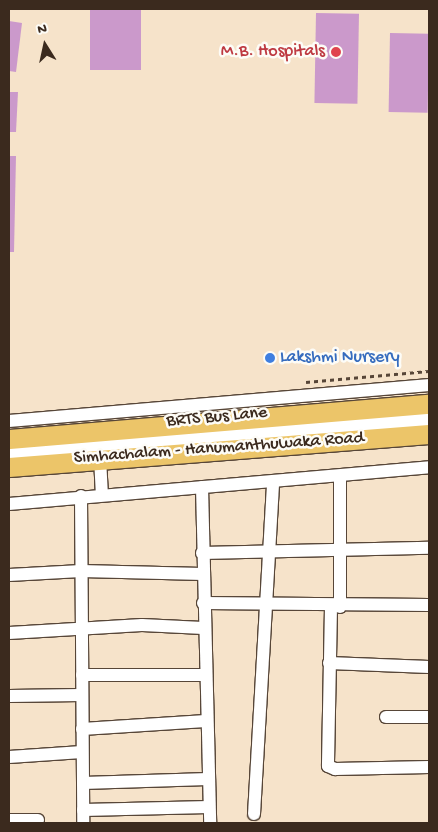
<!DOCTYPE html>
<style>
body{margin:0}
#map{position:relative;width:438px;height:832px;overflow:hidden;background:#f6e3ca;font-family:"Gochi Hand",sans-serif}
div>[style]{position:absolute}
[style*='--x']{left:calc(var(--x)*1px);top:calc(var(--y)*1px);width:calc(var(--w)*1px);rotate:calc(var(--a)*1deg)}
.building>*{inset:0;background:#cb99cb;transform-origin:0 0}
.path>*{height:2.5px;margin-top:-1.25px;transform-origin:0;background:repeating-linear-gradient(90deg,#574638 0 4px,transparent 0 8px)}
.roads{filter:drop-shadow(1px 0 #574638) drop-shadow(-1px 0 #574638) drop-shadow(0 1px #574638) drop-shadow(0 -1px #574638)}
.minor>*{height:12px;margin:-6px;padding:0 6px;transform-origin:6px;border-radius:6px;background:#fff}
.tertiary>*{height:15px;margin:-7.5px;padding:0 7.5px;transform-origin:7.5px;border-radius:7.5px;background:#fff}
.primary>*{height:19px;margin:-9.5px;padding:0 9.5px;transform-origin:9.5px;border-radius:9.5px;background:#ecc569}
.dots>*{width:14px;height:14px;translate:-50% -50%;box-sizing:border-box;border:2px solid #fdfcf7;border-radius:50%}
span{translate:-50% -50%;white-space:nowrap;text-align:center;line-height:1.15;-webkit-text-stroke:5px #fdfcf7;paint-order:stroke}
.health-label{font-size:18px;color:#be3a42}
.right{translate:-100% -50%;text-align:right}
.shop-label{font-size:18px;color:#366cbe}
.left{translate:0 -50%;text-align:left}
.street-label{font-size:18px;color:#3b2a1e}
.frame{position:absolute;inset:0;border:10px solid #3b2a1e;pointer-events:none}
.north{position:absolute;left:20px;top:20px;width:50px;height:50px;-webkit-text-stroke:4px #fdfcf7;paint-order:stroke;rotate:350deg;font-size:14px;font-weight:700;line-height:20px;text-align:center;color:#3b2a1e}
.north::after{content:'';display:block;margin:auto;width:18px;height:22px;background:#3b2a1e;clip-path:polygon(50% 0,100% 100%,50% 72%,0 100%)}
</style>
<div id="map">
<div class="building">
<i style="left:90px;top:9px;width:51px;height:61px"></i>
<i style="left:316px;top:13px;width:43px;height:90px;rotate:1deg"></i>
<i style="clip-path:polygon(9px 21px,22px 23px,16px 72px,9px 71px)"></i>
<i style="left:390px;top:33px;width:39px;height:79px;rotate:1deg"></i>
<i style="clip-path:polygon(9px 92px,18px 92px,16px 132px,9px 132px)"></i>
<i style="clip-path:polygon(9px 156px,16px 156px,14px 252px,9px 252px)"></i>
</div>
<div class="path">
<i style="--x:306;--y:382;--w:123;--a:-5.1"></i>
</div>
<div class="roads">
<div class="minor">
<i style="--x:9;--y:421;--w:422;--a:-4.9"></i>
<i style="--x:100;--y:458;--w:37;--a:87"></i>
<i style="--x:202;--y:487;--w:336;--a:88.6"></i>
<i style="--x:81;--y:496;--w:327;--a:89.6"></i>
<i style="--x:9;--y:504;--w:422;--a:-5"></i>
<i style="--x:202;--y:553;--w:227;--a:-1.3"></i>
<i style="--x:9;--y:575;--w:72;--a:-3.2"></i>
<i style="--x:81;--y:571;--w:122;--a:1.4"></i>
<i style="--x:203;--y:603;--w:226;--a:0.5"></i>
<i style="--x:331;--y:607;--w:159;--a:91.1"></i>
<i style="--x:328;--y:766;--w:8;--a:23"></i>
<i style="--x:335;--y:769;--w:94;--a:-1.2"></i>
<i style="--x:340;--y:607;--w:131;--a:-90"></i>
<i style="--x:9;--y:633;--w:133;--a:-3.4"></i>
<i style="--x:142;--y:625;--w:61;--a:2.8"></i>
<i style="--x:329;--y:663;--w:100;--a:2.3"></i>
<i style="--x:82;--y:675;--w:123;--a:0"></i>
<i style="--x:9;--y:696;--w:72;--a:-0.8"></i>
<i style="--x:386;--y:717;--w:43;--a:0"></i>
<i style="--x:82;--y:729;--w:124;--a:-3.7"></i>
<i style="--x:9;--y:757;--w:73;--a:-3.9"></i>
<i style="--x:83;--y:783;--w:125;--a:-1.8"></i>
<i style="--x:83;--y:810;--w:126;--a:-1.4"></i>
<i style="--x:254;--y:814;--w:333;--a:-86.7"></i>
<i style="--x:9;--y:820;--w:29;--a:0"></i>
</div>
<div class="tertiary">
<i style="--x:9;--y:455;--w:421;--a:-4.8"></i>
</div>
<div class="primary">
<i style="--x:9;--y:439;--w:421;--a:-4.8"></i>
<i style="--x:9;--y:467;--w:421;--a:-4.5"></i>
</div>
</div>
<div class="dots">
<i style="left:336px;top:52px;background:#e0444e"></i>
<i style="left:270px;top:358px;background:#3f7fe0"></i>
</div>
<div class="health-label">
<span class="right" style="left:325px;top:52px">M.B. Hospitals</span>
</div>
<div class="shop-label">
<span class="left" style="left:280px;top:358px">Lakshmi Nursery</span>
</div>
<div class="street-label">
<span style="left:217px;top:418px;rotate:-5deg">BRTS Bus Lane</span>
<span style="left:219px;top:449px;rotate:-4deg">Simhachalam - Hanumanthuwaka Road</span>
</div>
<div class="frame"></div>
<div class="north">N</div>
</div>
